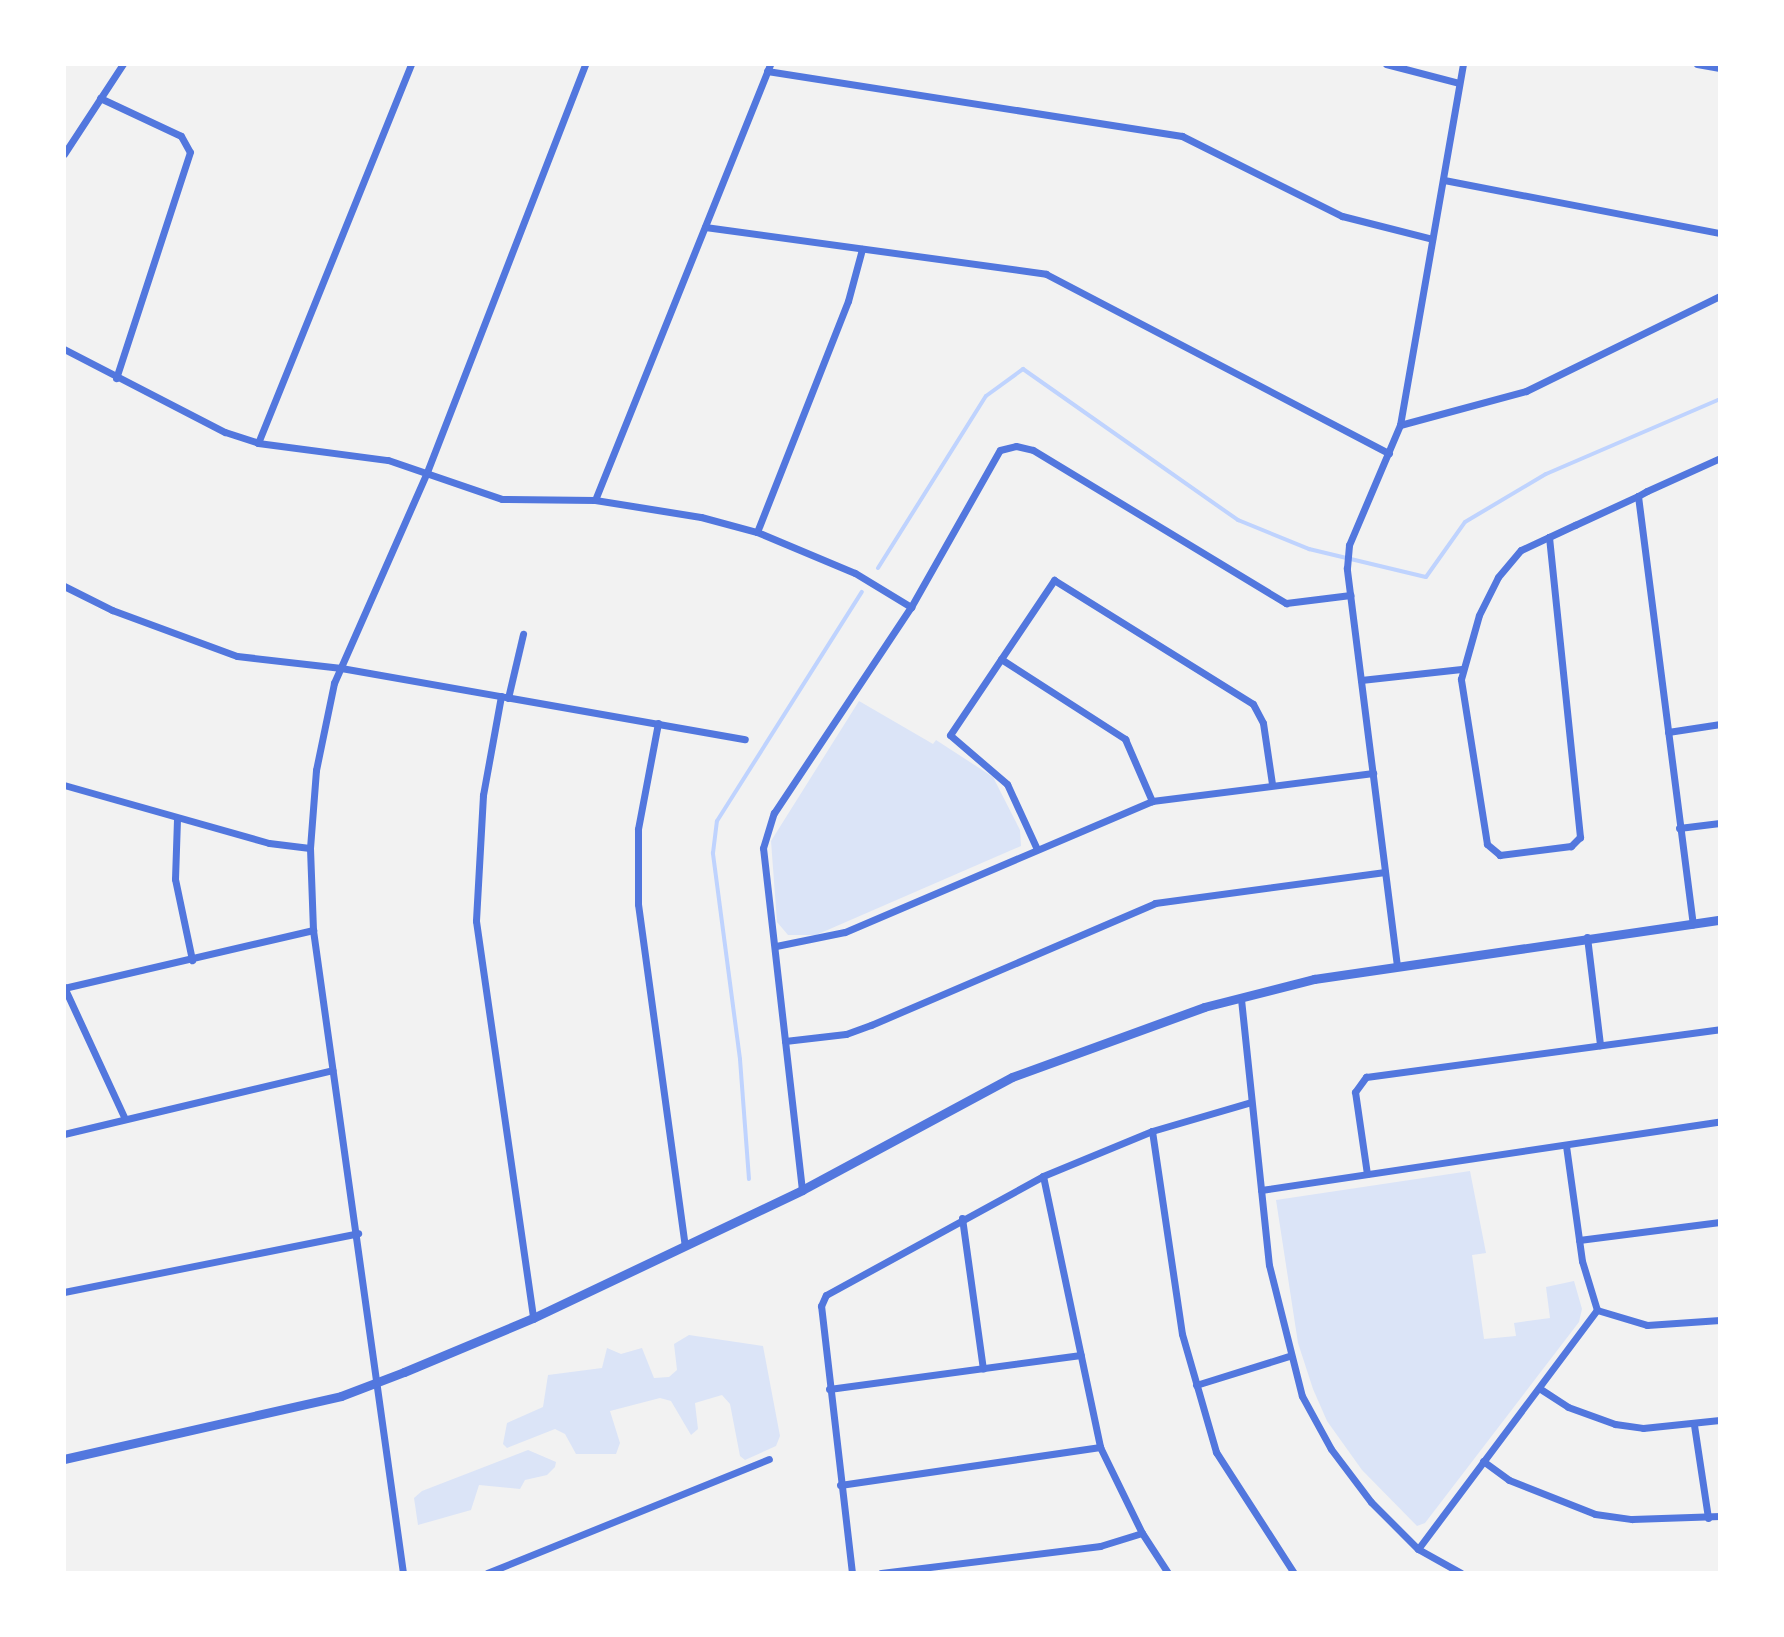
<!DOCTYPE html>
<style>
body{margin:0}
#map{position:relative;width:1784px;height:1637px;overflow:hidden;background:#f2f2f2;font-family:"Golos Text",sans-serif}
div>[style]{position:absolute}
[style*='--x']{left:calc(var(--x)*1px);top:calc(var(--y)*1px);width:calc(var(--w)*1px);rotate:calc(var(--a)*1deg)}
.green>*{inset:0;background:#dbe4f7}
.stream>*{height:4px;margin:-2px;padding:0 2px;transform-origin:2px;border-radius:2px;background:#bfd3fe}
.minor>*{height:7px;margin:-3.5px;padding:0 3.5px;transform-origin:3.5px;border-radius:3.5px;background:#5277de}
.tertiary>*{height:9px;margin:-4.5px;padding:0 4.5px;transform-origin:4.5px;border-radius:4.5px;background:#5277de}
span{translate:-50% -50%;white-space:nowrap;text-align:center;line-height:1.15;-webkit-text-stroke:8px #fff;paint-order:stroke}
.frame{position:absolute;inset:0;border:66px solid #fff;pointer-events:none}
</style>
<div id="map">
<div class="green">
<i style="clip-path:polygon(859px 701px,933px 744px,936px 740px,993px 777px,1020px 830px,1021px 846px,816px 935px,788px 935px,777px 922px,771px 841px)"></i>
<i style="clip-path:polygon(1470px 1171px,1486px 1253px,1472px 1255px,1484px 1339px,1516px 1336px,1514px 1323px,1550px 1318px,1546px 1287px,1574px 1281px,1582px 1309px,1579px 1322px,1425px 1523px,1417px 1526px,1362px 1470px,1327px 1421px,1313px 1389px,1298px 1343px,1276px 1200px)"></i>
<i style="clip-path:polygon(689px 1335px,763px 1346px,780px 1436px,776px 1446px,745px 1460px,740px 1456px,730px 1404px,722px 1395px,695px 1403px,698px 1429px,691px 1435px,671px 1401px,660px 1398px,610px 1411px,620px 1443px,616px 1454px,576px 1454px,565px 1434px,555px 1429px,507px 1448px,503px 1444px,507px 1423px,543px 1407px,548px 1375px,602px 1368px,607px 1348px,621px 1354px,642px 1348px,654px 1378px,669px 1377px,677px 1370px,674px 1344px)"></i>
<i style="clip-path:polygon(528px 1450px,556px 1462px,555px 1467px,547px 1475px,525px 1480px,520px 1489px,479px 1485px,471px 1510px,418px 1525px,414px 1498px,422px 1491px)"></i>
</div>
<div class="stream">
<i style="--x:878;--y:568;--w:203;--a:-57.9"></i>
<i style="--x:986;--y:396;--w:46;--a:-36.1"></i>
<i style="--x:1023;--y:369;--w:263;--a:35.1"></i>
<i style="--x:1238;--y:520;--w:77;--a:22.2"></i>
<i style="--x:1309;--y:549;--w:120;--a:13.5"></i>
<i style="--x:1426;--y:577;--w:67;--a:-54.7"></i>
<i style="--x:1465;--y:522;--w:94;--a:-30.7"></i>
<i style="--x:1546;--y:474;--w:189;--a:-23.3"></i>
<i style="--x:749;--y:1179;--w:120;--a:-94.3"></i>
<i style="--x:740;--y:1059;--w:208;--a:-97.5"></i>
<i style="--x:713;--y:853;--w:32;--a:-83"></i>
<i style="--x:717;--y:821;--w:271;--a:-57.7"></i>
</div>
<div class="minor">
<i style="--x:1386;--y:64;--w:75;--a:14.6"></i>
<i style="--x:1697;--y:64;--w:23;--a:10"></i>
<i style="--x:767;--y:71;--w:420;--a:8.9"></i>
<i style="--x:1182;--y:136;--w:179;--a:26.6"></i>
<i style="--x:1342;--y:216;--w:93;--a:14.3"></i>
<i style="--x:100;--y:98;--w:89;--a:25.1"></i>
<i style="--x:181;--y:136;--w:18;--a:61"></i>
<i style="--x:190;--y:152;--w:238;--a:108.1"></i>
<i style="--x:64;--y:154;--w:108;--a:-56.8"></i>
<i style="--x:1444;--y:180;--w:281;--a:10.9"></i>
<i style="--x:705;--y:227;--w:344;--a:7.8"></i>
<i style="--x:1046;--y:274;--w:387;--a:27.6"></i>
<i style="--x:64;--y:349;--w:181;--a:27.3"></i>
<i style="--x:225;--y:432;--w:35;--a:18"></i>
<i style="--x:258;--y:443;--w:131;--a:7.5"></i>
<i style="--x:388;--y:460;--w:120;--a:18.9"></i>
<i style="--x:502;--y:499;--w:93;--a:0.6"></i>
<i style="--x:595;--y:500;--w:107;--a:9.1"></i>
<i style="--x:701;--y:517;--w:58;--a:15"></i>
<i style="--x:757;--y:532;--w:106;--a:22.7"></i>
<i style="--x:855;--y:573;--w:66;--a:31.3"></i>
<i style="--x:1400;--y:425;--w:131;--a:-15.1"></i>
<i style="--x:1526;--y:391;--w:216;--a:-26.1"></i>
<i style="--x:258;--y:443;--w:409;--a:-68"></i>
<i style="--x:1638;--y:496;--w:432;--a:82.7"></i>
<i style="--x:595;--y:500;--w:470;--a:-68.1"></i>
<i style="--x:757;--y:532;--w:248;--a:-68.5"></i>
<i style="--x:848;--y:301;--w:54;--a:-74.9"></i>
<i style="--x:1549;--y:537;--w:302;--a:84.1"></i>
<i style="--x:1580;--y:837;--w:13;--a:135"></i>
<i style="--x:1571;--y:846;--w:72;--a:172.8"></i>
<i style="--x:1500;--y:855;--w:17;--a:-140"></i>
<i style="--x:1487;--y:844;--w:167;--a:-99"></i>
<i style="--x:1461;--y:679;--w:66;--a:-74.3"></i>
<i style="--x:1479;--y:615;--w:42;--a:-63.4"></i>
<i style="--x:1498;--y:577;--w:35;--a:-50"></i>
<i style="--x:1521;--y:550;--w:31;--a:-25"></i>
<i style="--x:1549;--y:537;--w:29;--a:-25"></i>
<i style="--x:1575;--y:525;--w:69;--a:-24.7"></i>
<i style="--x:1638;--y:496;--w:10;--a:-29"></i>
<i style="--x:1647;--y:491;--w:80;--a:-24.3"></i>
<i style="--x:64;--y:586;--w:54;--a:26.6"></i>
<i style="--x:112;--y:610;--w:133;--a:20.2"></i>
<i style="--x:237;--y:656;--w:105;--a:6.6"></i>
<i style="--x:341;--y:668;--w:410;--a:10"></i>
<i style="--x:1001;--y:659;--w:148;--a:32.8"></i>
<i style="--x:1125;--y:739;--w:68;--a:66.5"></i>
<i style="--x:1361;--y:680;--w:101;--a:-6.3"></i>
<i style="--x:501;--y:696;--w:101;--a:100.3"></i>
<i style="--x:483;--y:795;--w:126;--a:93.2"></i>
<i style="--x:476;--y:921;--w:401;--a:81.8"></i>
<i style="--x:508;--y:698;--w:66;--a:-76.8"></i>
<i style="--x:658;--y:723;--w:108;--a:100.7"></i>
<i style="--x:638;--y:829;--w:75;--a:90"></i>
<i style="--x:638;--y:904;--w:345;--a:82.2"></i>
<i style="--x:1668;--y:732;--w:53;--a:-8.7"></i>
<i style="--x:64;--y:785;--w:213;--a:15.8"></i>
<i style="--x:269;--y:843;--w:41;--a:7"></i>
<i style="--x:177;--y:819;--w:60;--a:91.9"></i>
<i style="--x:175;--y:879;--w:83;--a:78.1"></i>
<i style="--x:1679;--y:828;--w:41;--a:-7"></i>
<i style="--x:1036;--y:847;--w:69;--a:-114.7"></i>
<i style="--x:1007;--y:784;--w:75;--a:-139.3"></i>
<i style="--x:950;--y:735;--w:187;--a:-56.1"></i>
<i style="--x:1054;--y:580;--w:234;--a:31.9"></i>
<i style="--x:1253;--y:704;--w:21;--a:62"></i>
<i style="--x:1263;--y:723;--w:62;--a:81.6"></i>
<i style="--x:1587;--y:937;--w:109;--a:83.1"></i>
<i style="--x:776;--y:946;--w:70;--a:-11.5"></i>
<i style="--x:845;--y:932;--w:334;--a:-23.1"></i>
<i style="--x:1152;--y:801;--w:223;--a:-7.2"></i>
<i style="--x:1397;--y:966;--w:401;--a:-97.2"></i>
<i style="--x:1347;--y:568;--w:23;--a:-85"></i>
<i style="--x:1349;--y:545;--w:130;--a:-67"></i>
<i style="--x:1400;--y:425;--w:366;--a:-80.1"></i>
<i style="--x:64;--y:987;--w:145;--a:65.2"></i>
<i style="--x:64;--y:988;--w:256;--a:-13.1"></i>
<i style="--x:1241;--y:999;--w:267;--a:84"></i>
<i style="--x:1269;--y:1265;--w:135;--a:75.9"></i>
<i style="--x:1302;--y:1396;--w:60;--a:61.3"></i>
<i style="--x:1331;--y:1449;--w:66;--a:53"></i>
<i style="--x:1371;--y:1502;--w:66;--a:45"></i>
<i style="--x:1418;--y:1549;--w:49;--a:29.2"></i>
<i style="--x:785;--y:1041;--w:61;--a:-6.5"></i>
<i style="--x:846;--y:1034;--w:27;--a:-20"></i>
<i style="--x:871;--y:1025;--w:309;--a:-23.2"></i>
<i style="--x:1155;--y:903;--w:232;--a:-7.7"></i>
<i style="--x:1152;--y:1131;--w:205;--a:81.6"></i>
<i style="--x:1182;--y:1334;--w:123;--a:73.9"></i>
<i style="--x:1216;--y:1452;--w:144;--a:57.2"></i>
<i style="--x:64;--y:1134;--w:276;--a:-13.4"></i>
<i style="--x:1367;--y:1174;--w:83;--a:-98.3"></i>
<i style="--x:1355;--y:1092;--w:19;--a:-54"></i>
<i style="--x:1366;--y:1077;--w:357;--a:-7.7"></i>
<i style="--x:1043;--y:1176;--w:277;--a:78.1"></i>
<i style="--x:1100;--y:1447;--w:96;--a:64"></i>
<i style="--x:1142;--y:1533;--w:48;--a:57"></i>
<i style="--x:802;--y:1190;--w:344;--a:-96.5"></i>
<i style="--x:763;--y:848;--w:37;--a:-73"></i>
<i style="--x:774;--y:813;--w:247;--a:-56.4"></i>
<i style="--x:911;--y:607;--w:180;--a:-60.5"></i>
<i style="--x:1000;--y:450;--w:16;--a:-14"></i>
<i style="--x:1016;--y:446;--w:17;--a:13"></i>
<i style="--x:1033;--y:450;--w:296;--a:31.2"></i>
<i style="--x:1286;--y:603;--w:65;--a:-7"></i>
<i style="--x:1261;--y:1190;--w:464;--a:-8.5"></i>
<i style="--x:962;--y:1218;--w:152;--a:82.1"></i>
<i style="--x:1579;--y:1240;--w:142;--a:-7.3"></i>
<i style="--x:64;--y:1292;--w:300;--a:-11.3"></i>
<i style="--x:1597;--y:1310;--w:52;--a:16.7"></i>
<i style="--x:1647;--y:1325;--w:73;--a:-3.9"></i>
<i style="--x:1196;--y:1385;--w:97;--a:-17.3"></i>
<i style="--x:829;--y:1389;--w:254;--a:-7.7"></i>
<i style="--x:1542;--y:1390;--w:31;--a:33"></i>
<i style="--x:1568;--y:1407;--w:50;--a:19.9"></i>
<i style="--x:1615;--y:1424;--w:28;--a:8"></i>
<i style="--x:1643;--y:1428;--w:77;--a:-5.9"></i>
<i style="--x:1694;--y:1425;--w:94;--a:81.4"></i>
<i style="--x:1483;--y:1461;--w:32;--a:36"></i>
<i style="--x:1509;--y:1480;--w:92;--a:21.6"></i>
<i style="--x:1595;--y:1514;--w:37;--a:8"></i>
<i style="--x:1632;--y:1519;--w:88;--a:-2"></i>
<i style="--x:840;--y:1485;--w:263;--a:-8.3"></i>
<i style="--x:1418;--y:1549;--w:299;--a:-53.2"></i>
<i style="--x:1597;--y:1310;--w:51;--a:-107"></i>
<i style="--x:1582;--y:1261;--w:117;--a:-97.9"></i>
<i style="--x:403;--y:1573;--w:649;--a:-97.97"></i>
<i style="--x:313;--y:930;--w:82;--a:-92.1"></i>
<i style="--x:310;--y:848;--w:78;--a:-85.6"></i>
<i style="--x:316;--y:770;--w:89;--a:-78.3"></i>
<i style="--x:334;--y:683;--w:231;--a:-66.2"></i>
<i style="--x:427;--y:472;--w:438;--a:-68.8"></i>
<i style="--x:487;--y:1573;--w:304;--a:-22"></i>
<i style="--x:852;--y:1573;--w:269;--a:-96.6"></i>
<i style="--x:821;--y:1306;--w:12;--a:-66"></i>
<i style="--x:826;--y:1295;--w:247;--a:-28.7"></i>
<i style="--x:1043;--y:1176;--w:118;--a:-22.4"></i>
<i style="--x:1152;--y:1131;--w:103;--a:-16.3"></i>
<i style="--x:881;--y:1573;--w:221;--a:-7"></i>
<i style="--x:1100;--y:1546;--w:44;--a:-17.2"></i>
</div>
<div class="tertiary">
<i style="--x:64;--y:1459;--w:284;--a:-12.8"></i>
<i style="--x:341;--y:1396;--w:67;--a:-20.9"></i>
<i style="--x:404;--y:1372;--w:140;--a:-22.7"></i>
<i style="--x:533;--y:1318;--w:298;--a:-25.4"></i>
<i style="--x:802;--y:1190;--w:238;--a:-28.3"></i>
<i style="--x:1012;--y:1077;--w:204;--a:-20"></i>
<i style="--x:1204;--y:1007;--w:114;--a:-14.3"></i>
<i style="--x:1314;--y:979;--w:410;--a:-8.3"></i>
</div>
<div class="frame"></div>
</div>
